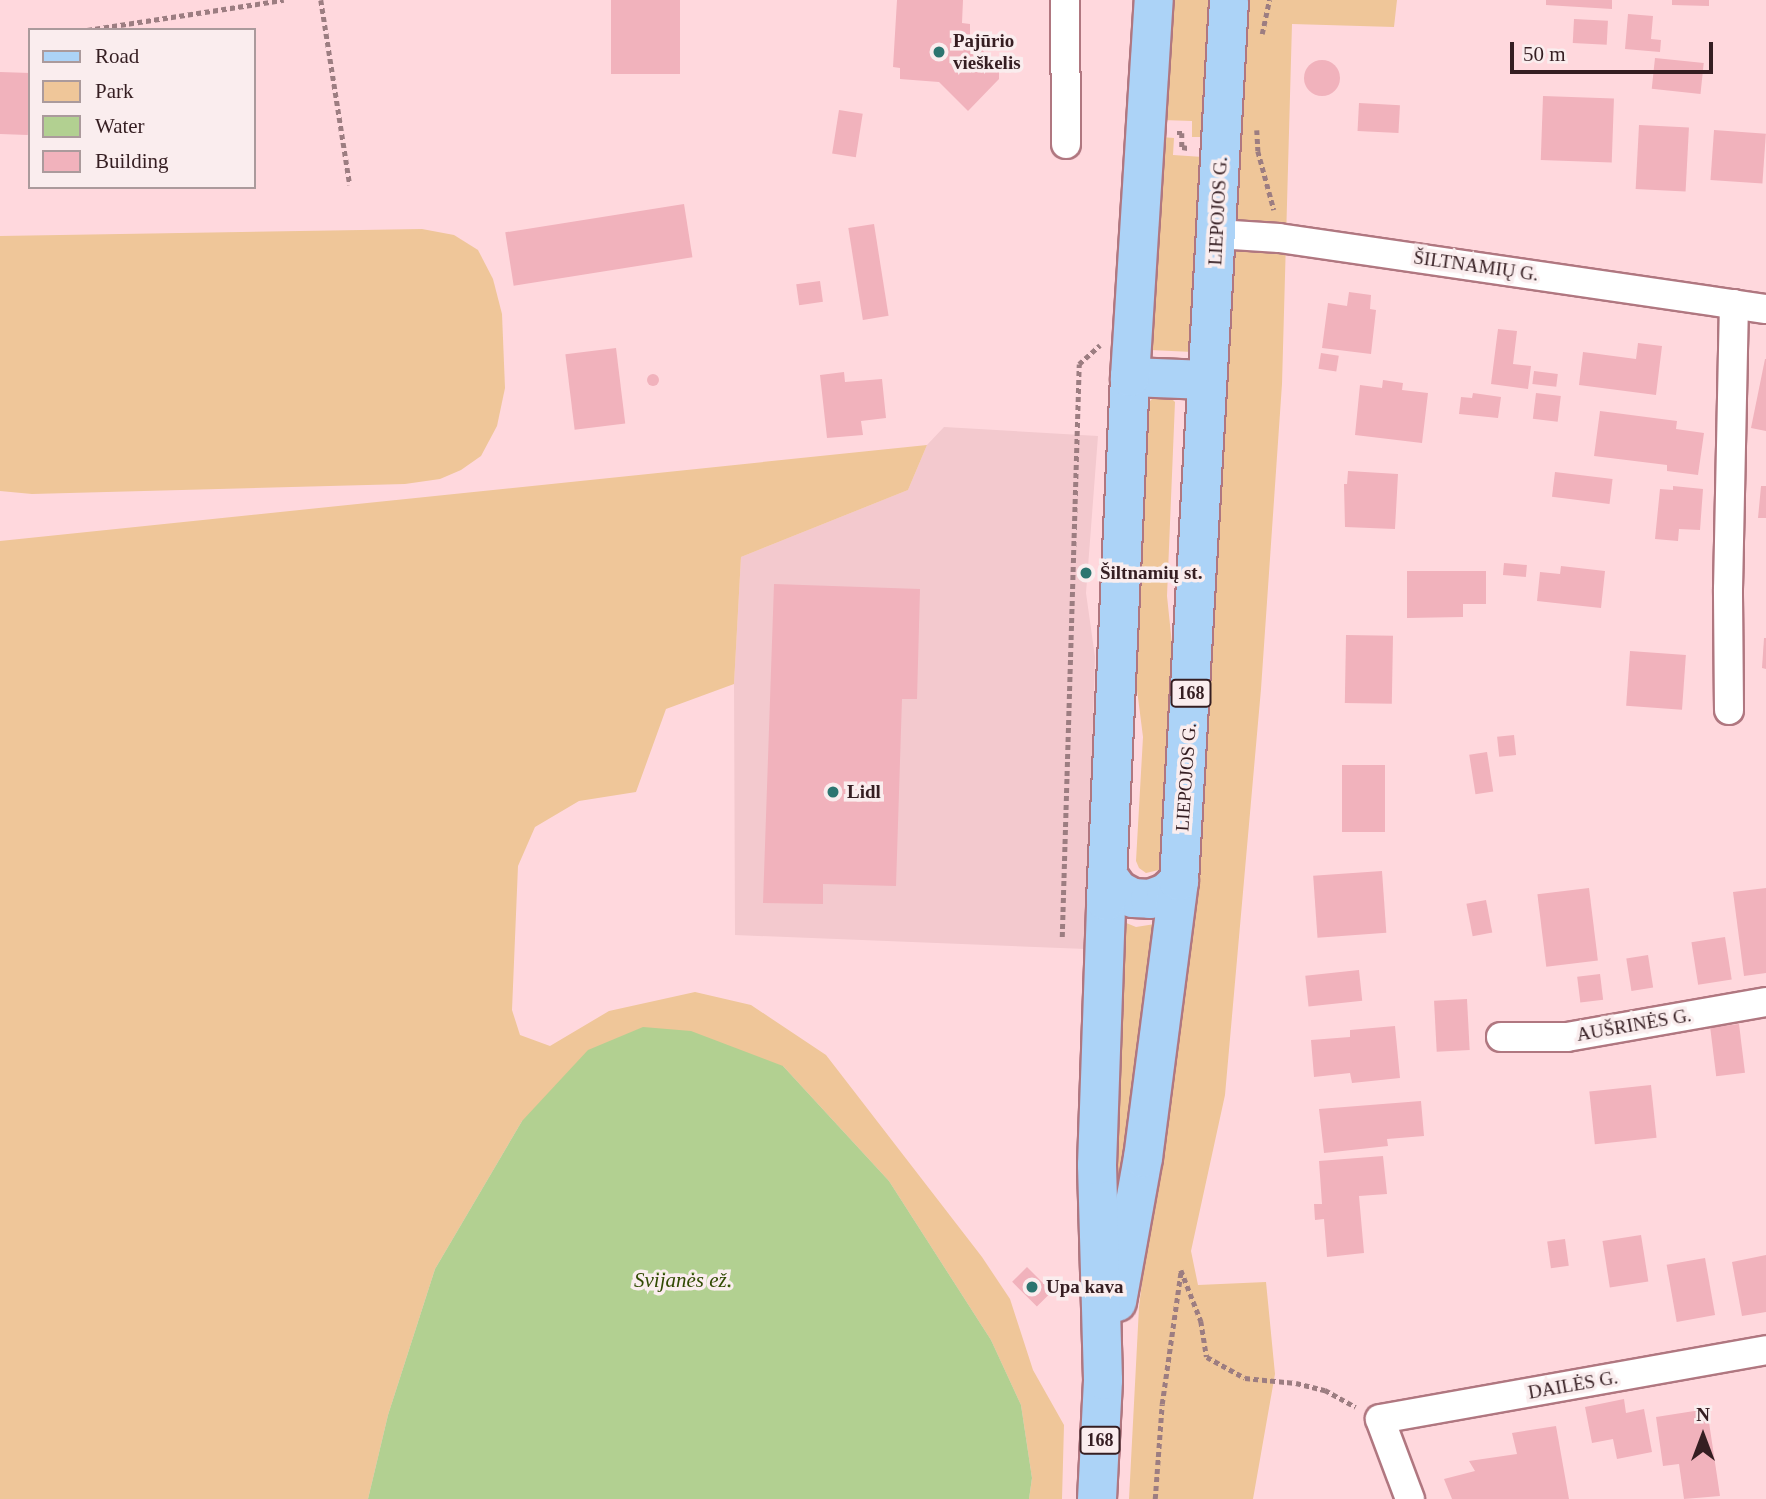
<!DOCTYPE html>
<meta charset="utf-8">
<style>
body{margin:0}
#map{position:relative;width:1766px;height:1499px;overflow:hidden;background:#ffd8dd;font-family:"Times New Roman",serif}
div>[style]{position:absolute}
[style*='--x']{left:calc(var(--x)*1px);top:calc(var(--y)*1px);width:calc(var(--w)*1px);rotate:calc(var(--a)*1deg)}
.built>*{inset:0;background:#f3c9ce}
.green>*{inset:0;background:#efc699}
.water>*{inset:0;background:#b2d091}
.building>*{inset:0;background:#f1b2bc;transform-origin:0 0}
.round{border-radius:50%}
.path>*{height:4.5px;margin-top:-2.25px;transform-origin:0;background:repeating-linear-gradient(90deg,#9c7d81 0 5px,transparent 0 8.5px)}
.roads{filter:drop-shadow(2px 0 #b07780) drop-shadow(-2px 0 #b07780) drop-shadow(0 2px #b07780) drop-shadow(0 -2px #b07780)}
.minor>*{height:28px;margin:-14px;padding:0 14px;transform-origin:14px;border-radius:14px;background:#fff}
.primary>*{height:38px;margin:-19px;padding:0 19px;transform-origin:19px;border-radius:19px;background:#acd3f7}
.dots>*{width:19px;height:19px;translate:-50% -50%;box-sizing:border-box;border:4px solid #faedee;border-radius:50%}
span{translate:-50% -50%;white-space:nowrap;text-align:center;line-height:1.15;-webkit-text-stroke:7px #faedee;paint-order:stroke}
.shield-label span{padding:2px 5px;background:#faedee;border:2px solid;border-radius:5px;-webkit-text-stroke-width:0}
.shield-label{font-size:18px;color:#351e22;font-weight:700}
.poi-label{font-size:19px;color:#351e22;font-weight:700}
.left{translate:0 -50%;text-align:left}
.street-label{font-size:19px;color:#351e22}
.water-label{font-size:21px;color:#314a03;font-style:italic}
.legend{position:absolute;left:28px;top:28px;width:228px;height:161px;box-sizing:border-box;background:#faedee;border:2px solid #ab9a9c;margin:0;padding:9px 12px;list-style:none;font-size:21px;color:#351e22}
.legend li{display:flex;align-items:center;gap:14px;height:35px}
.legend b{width:35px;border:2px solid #ab9a9c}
.north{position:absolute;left:1668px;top:1401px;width:70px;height:70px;-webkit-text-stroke:5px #faedee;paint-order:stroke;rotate:0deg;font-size:19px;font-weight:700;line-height:28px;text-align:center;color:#351e22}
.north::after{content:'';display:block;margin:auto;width:24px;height:32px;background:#351e22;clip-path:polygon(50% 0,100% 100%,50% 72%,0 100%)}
.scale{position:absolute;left:1510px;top:42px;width:203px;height:32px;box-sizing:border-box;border:4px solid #351e22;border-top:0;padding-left:9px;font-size:21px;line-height:24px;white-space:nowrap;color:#351e22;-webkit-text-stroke:5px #faedee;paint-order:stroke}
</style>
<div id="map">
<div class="built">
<i style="clip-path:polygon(944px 427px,1098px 436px,1086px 593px,1095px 657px,1086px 949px,735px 935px,734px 684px,741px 557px,908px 490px,927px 445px)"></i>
</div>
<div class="green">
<i style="clip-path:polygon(1168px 0,1212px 0,1204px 137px,1192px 137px,1192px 121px,1162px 120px)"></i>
<i style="clip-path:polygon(1248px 0,1397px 0,1394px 27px,1292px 24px,1282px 384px,1261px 689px,1225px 1095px,1191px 1251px,1198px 1285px,1266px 1282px,1275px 1374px,1253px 1499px,1129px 1499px,1139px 1307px,1147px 1240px)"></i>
<i style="clip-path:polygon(1161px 137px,1174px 138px,1173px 155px,1203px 157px,1193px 352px,1150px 350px)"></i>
<i style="clip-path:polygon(422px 229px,454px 235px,478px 250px,493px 279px,502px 314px,505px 388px,497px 426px,481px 456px,461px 470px,440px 479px,405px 484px,32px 494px,0 491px,0 236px)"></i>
<i style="clip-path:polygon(1156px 395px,1170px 397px,1175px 402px,1167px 596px,1175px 673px,1164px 863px,1159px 870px,1146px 873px,1139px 868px,1136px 861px,1143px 737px,1135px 674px,1146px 405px)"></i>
<i style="clip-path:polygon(927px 445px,908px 490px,741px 557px,734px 684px,666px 709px,636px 792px,579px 801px,535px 827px,518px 866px,512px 1010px,520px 1035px,550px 1046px,609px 1011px,695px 992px,751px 1005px,826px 1055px,982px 1257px,1010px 1299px,1033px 1370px,1064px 1425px,1062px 1499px,1029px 1499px,1032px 1478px,1021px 1405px,991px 1340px,889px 1181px,783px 1066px,522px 1121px,435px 1269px,388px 1415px,368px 1499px,0 1499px,0 541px)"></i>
<i style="clip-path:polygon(1119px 920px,1136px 927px,1155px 924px,1120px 1188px,1116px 1199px)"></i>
</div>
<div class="water">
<i style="clip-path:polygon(643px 1027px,691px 1031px,783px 1066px,889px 1181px,991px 1340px,1021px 1405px,1032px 1478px,1029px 1499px,368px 1499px,388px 1415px,435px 1269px,522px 1121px,588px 1050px)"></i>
</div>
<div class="building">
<i style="left:611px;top:0;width:69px;height:74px"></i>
<i style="clip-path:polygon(897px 0,963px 0,962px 23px,970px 24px,970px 36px,999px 69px,999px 79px,968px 111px,939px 82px,900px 79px,900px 68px,893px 67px)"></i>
<i style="clip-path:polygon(1546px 0,1612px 0,1612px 9px,1546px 5px)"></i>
<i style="clip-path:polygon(1672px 0,1709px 0,1709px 6px,1672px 5px)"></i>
<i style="clip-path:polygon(1628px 14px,1653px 16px,1651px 39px,1661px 40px,1660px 52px,1625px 49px)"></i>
<i style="left:1574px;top:19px;width:34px;height:24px;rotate:3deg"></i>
<i style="left:1655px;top:58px;width:49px;height:31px;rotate:6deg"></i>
<i class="round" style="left:1304px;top:60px;width:36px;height:36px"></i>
<i style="left:0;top:72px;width:30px;height:62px;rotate:2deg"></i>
<i style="left:1543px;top:96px;width:71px;height:64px;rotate:2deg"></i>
<i style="left:1359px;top:103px;width:41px;height:28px;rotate:3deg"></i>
<i style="left:839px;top:110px;width:24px;height:44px;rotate:9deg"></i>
<i style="left:1639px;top:125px;width:50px;height:64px;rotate:3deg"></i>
<i style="left:1714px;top:130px;width:52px;height:50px;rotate:4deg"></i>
<i style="left:684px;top:204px;width:54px;height:181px;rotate:81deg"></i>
<i style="left:874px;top:224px;width:93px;height:26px;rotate:81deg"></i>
<i style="left:820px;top:281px;width:21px;height:24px;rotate:82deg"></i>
<i style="clip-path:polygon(1349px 292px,1371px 295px,1370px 309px,1376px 310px,1371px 354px,1322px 348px,1328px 303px,1347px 306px)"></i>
<i style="clip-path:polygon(1498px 329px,1517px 331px,1513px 364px,1531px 366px,1528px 389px,1491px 384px)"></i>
<i style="clip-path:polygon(1638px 343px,1662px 346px,1656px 395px,1579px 385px,1583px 352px,1636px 359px)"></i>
<i style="left:616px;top:348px;width:76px;height:51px;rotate:83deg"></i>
<i style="left:1321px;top:353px;width:18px;height:16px;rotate:9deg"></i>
<i style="clip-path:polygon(1765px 359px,1766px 359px,1766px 431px,1751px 428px)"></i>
<i style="left:1534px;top:371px;width:24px;height:13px;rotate:7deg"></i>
<i style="clip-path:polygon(844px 372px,845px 382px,882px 379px,886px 418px,861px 421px,863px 435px,827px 438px,820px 375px)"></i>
<i class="round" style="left:647px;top:374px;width:12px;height:12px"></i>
<i style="clip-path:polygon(1383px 380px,1403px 383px,1402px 390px,1428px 393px,1422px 443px,1355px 435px,1360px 385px,1382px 388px)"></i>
<i style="clip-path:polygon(1473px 393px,1501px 397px,1498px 418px,1459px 414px,1461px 397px,1472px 398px)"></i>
<i style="left:1536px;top:393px;width:25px;height:26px;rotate:7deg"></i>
<i style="clip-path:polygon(1600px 411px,1677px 421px,1676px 429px,1704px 433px,1698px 475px,1667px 471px,1667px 465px,1594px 456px)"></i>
<i style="clip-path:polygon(1348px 471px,1398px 474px,1395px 529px,1345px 527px,1344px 484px,1347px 484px)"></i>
<i style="left:1555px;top:472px;width:58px;height:25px;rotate:7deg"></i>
<i style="clip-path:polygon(1673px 486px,1703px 489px,1700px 530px,1679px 529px,1678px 541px,1655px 539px,1660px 489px,1673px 490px)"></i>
<i style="clip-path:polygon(1761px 486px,1766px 486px,1766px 518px,1758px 518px)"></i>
<i style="left:1504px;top:563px;width:23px;height:12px;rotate:5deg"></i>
<i style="clip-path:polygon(1561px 566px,1605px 571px,1601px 608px,1537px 601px,1540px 572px,1560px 574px)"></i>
<i style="clip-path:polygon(1407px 571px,1486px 571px,1486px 604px,1463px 604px,1463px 617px,1407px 618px)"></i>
<i style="clip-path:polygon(774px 584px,920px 589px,917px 699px,902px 699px,896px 886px,823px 884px,823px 904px,763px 903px)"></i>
<i style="left:1346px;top:635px;width:47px;height:68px;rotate:1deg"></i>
<i style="clip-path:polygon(1764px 638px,1766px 638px,1766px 669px,1762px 668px)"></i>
<i style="left:1630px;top:651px;width:56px;height:55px;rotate:4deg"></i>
<i style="left:1514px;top:735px;width:20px;height:17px;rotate:84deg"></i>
<i style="left:1487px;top:752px;width:40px;height:18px;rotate:81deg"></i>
<i style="left:1342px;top:765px;width:43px;height:67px"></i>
<i style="left:1382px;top:871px;width:62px;height:69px;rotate:86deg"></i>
<i style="left:1589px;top:888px;width:73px;height:52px;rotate:83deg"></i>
<i style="clip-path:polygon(1766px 888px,1766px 973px,1744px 976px,1733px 892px)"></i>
<i style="left:1486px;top:900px;width:33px;height:20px;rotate:79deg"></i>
<i style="left:1725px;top:937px;width:43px;height:34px;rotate:81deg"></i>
<i style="left:1648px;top:955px;width:33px;height:22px;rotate:81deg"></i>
<i style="left:1359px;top:970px;width:31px;height:54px;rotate:84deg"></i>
<i style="left:1600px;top:974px;width:26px;height:23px;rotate:83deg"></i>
<i style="left:1467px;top:999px;width:51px;height:33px;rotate:87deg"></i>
<i style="left:1739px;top:1024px;width:49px;height:29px;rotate:83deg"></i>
<i style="clip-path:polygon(1395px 1026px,1400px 1078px,1352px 1083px,1350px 1073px,1314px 1077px,1311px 1040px,1350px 1037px,1350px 1030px)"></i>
<i style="left:1651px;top:1085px;width:53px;height:62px;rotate:84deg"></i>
<i style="clip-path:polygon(1421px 1101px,1424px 1136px,1387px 1139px,1388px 1146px,1324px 1153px,1319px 1109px)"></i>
<i style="clip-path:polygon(1383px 1156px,1387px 1194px,1359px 1196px,1364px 1253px,1327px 1257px,1324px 1219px,1315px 1220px,1314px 1204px,1322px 1204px,1319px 1161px)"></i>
<i style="left:1641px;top:1235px;width:47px;height:39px;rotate:81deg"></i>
<i style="left:1565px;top:1239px;width:27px;height:18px;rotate:82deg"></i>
<i style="clip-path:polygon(1766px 1255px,1766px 1312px,1742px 1316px,1732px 1262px)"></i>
<i style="left:1705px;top:1258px;width:58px;height:39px;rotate:80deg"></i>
<i style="left:1027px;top:1267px;width:35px;height:21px;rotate:45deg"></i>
<i style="clip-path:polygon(1624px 1399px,1626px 1413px,1644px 1409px,1652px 1452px,1617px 1459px,1613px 1439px,1592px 1443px,1585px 1407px)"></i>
<i style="clip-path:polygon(1707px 1409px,1720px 1496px,1684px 1499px,1679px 1464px,1663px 1466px,1656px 1417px)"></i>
<i style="clip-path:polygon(1556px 1426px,1569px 1499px,1452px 1499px,1444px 1479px,1475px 1471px,1469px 1461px,1517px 1454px,1512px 1433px)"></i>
</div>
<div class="path">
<i style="--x:321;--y:0;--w:187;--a:81.1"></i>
<i style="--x:87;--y:30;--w:199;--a:-8.7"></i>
<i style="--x:1262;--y:34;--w:35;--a:-78"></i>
<i style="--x:1257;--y:130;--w:21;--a:87"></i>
<i style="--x:1258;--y:151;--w:61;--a:74.8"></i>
<i style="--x:1177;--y:133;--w:5;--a:0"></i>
<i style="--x:1182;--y:133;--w:14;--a:90"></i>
<i style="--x:1182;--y:147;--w:6;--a:9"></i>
<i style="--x:1062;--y:937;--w:573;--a:-88.3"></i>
<i style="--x:1079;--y:364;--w:28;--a:-42"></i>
<i style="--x:1181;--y:1270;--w:55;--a:68.6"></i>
<i style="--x:1201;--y:1321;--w:36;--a:81"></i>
<i style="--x:1207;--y:1357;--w:43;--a:28.9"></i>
<i style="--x:1245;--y:1378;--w:51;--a:5.6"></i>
<i style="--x:1296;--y:1383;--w:30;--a:14"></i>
<i style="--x:1325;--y:1390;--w:35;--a:29"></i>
<i style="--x:1155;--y:1499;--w:95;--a:-85.8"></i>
<i style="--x:1162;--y:1404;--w:134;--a:-81.9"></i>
</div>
<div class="roads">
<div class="minor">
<i style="--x:1065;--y:0;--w:144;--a:89.6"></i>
<i style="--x:1217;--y:234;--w:62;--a:3.7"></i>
<i style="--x:1279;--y:238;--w:492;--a:8.3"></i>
<i style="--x:1729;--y:710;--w:121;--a:-90.5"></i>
<i style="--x:1728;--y:589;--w:285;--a:-88.8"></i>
<i style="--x:1501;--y:1037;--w:66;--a:0"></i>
<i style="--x:1567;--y:1037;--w:202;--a:-10"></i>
<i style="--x:1410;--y:1499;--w:85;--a:-110.6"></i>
<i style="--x:1380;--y:1419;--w:392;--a:-10.1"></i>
</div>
<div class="primary">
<i style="--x:1130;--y:377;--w:77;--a:2.2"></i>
<i style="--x:1108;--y:876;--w:17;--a:54"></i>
<i style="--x:1118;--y:890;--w:17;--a:28"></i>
<i style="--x:1133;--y:898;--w:17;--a:3"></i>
<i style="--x:1150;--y:899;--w:17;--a:-21"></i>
<i style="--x:1166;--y:893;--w:18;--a:-43"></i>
<i style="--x:1117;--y:1302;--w:146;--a:-79.8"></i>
<i style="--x:1143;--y:1158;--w:279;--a:-82.6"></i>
<i style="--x:1179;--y:881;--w:882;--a:-86.75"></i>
<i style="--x:1097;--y:1499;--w:119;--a:-87.1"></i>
<i style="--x:1103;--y:1380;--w:215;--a:-91.6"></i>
<i style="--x:1097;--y:1165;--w:264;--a:-88"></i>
<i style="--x:1106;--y:901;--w:525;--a:-87.38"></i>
<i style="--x:1130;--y:377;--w:378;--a:-86.4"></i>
</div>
</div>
<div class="dots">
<i style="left:939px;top:52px;background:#2c7570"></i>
<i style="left:1086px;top:573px;background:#2c7570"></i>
<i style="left:833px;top:792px;background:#2c7570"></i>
<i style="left:1032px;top:1287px;background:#2c7570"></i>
</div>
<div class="shield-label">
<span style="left:1191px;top:693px">168</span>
<span style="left:1100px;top:1440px">168</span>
</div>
<div class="poi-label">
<span class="left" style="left:953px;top:52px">Pajūrio<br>vieškelis</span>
<span class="left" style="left:1100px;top:573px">Šiltnamių st.</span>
<span class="left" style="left:847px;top:792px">Lidl</span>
<span class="left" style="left:1046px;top:1287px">Upa kava</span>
</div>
<div class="street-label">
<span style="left:1218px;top:211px;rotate:-87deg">LIEPOJOS G.</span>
<span style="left:1476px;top:266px;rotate:8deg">ŠILTNAMIŲ G.</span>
<span style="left:1186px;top:777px;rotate:-86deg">LIEPOJOS G.</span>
<span style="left:1634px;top:1025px;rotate:-10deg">AUŠRINĖS G.</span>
<span style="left:1573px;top:1385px;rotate:-10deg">DAILĖS G.</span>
</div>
<div class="water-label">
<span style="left:683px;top:1280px">Svijanės ež.</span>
</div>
<ul class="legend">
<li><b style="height:9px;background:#acd3f7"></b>Road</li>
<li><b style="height:19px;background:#efc699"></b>Park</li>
<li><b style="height:19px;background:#b2d091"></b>Water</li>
<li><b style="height:19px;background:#f1b2bc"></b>Building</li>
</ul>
<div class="north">N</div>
<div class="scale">50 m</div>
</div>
